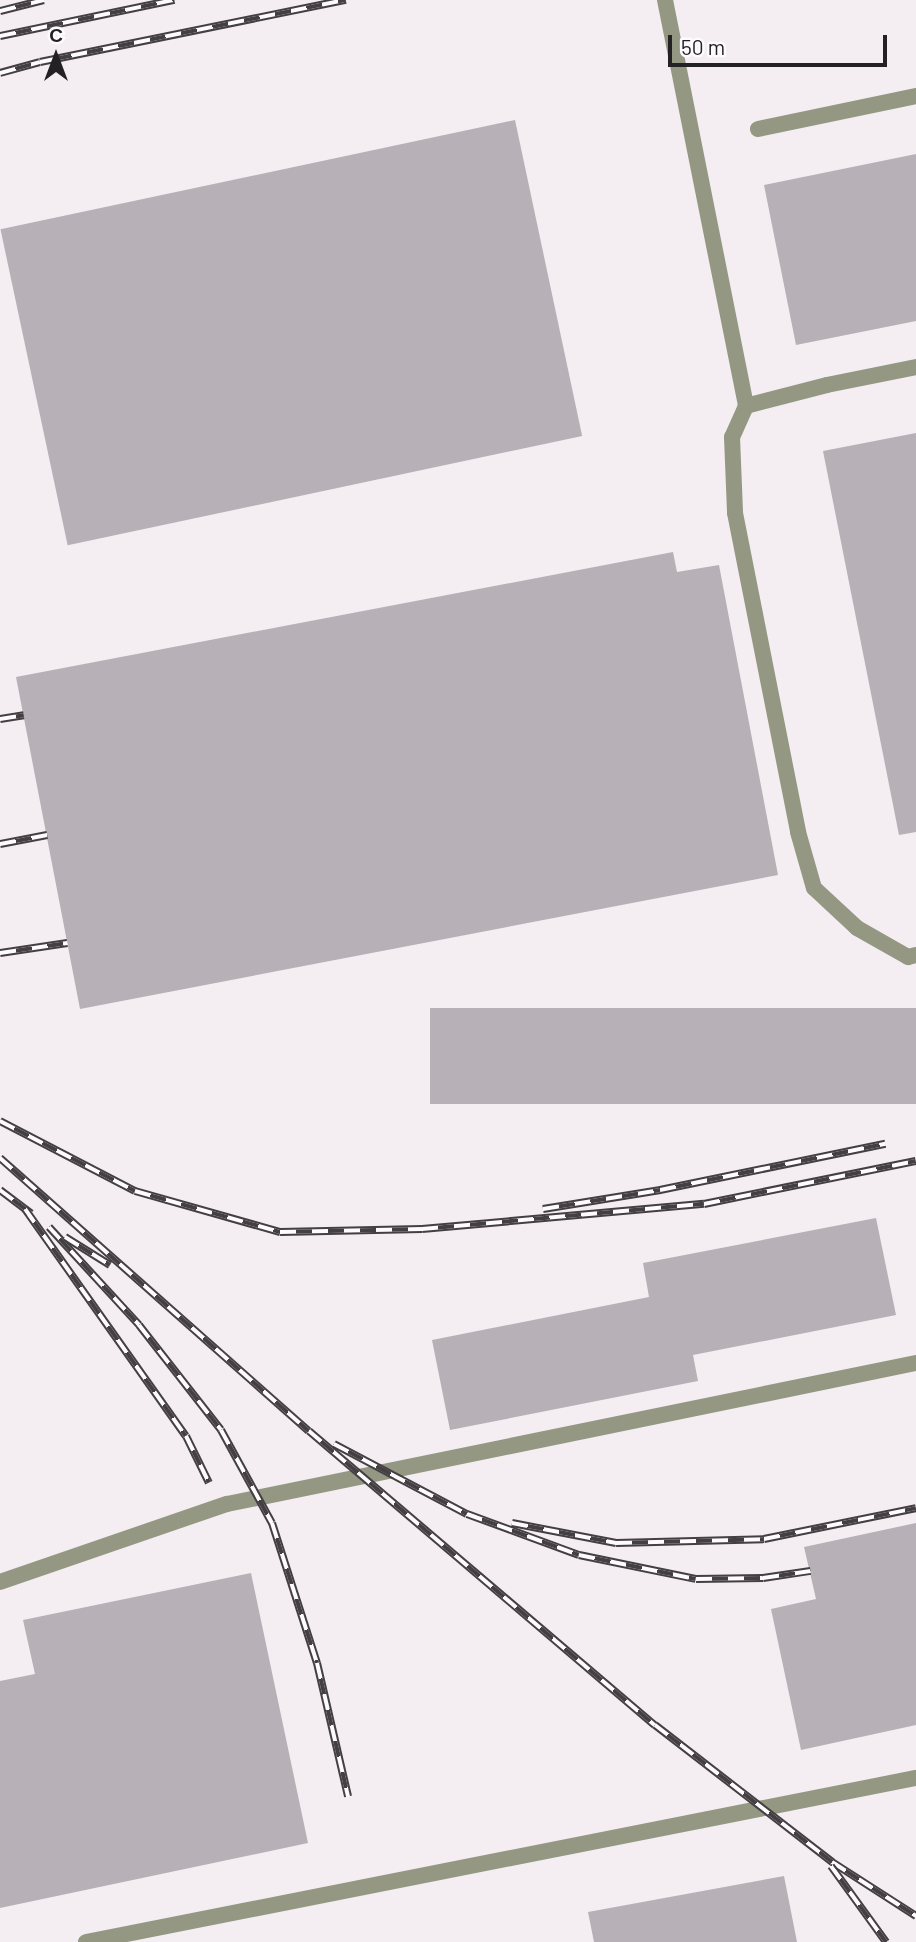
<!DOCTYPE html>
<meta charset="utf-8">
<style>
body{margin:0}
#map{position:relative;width:916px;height:1942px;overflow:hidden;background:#f4edf2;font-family:Barlow,sans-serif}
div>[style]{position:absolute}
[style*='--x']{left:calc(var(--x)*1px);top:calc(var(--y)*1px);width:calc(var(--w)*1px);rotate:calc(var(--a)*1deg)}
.building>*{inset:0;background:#b7b0b6;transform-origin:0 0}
.service>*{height:16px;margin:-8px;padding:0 8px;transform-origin:8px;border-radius:8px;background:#949883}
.rail>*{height:8px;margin-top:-4px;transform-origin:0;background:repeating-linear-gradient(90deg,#fefbfe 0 16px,#433f42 0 32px);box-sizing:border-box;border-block:2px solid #433f42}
span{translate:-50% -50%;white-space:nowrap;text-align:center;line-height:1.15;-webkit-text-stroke:6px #fefbfe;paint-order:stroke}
.north{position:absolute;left:21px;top:21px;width:70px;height:70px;-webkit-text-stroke:5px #fefbfe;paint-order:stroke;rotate:0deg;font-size:19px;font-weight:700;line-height:28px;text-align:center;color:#242124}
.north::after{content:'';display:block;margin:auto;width:24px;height:32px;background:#242124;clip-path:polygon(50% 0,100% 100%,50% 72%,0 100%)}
.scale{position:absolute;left:668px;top:35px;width:219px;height:32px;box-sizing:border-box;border:4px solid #242124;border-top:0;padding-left:9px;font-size:21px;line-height:24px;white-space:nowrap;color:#242124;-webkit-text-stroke:5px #fefbfe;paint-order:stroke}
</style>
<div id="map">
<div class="building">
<i style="left:515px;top:120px;width:323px;height:526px;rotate:78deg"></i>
<i style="clip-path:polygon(916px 154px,916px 321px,796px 345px,764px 185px)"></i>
<i style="clip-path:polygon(916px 433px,916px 832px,899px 835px,823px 451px)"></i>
<i style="clip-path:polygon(673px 552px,677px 572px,719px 565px,778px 875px,80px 1009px,16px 677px)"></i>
<i style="left:916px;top:1008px;width:96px;height:486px;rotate:90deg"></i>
<i style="clip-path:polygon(876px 1218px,896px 1315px,693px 1355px,698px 1381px,450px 1430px,432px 1340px,649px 1297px,643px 1263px)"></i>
<i style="clip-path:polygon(916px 1523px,916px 1725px,801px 1750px,771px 1609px,816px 1599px,804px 1547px)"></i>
<i style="clip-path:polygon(251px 1573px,308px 1843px,0 1908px,0 1681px,35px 1674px,23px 1620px)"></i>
<i style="clip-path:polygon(784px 1876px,797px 1942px,594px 1942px,588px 1912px)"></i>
</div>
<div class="service">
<i style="--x:665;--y:0;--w:414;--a:78.7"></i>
<i style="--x:758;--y:129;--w:161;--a:-11.8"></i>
<i style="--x:916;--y:367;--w:91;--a:168.6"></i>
<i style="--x:827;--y:385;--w:84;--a:165.5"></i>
<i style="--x:746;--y:406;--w:34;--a:114"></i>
<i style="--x:732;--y:437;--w:76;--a:87.7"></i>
<i style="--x:735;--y:513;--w:325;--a:78.8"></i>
<i style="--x:798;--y:832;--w:58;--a:74.1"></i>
<i style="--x:814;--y:888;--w:59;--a:42.9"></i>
<i style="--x:857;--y:928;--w:59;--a:29.6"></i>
<i style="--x:908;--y:957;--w:8;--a:-14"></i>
<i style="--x:0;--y:1582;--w:240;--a:-19"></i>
<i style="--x:227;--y:1504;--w:703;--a:-11.57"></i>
<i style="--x:86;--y:1942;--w:846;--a:-11.18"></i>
</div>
<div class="rail">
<i style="--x:0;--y:11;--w:45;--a:-14"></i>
<i style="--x:0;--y:36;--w:178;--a:-11.7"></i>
<i style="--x:0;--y:73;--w:41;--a:-15.4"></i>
<i style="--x:40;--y:62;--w:312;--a:-11.5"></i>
<i style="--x:0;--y:719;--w:24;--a:-9"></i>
<i style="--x:0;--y:844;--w:48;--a:-10.8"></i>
<i style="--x:0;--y:953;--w:68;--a:-8.5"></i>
<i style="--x:0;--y:1121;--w:152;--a:27.4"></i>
<i style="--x:135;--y:1191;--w:151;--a:15.8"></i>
<i style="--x:280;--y:1232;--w:142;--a:-1.2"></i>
<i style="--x:422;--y:1229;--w:283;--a:-5.1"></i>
<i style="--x:704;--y:1204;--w:216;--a:-11.5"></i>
<i style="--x:0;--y:1158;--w:412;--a:41.5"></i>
<i style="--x:309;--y:1431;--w:454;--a:40.4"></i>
<i style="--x:655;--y:1725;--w:224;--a:37.7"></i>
<i style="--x:832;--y:1862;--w:100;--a:32.7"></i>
<i style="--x:0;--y:1190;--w:39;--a:37"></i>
<i style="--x:25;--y:1209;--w:278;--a:54.7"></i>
<i style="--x:186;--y:1436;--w:52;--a:63.9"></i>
<i style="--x:543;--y:1209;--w:119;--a:-9.2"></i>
<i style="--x:660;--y:1190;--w:230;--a:-11.6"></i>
<i style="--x:49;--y:1227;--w:133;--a:47.4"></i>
<i style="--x:139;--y:1325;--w:133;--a:52"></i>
<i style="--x:221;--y:1430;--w:106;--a:61.3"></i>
<i style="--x:272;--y:1523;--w:147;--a:72.2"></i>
<i style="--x:317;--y:1663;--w:137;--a:76.9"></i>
<i style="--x:65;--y:1237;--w:53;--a:31.9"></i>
<i style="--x:334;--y:1444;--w:150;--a:27.8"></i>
<i style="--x:467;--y:1514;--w:119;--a:20.1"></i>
<i style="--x:579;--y:1555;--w:119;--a:11.6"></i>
<i style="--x:696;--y:1579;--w:67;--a:-0.9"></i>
<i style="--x:763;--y:1578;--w:48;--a:-8.5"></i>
<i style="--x:512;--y:1523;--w:106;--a:10.9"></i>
<i style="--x:616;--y:1543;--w:148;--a:-1.5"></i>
<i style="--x:764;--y:1539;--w:155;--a:-11.5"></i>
<i style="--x:831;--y:1866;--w:94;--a:54.1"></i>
</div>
<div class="north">С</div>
<div class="scale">50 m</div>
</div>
